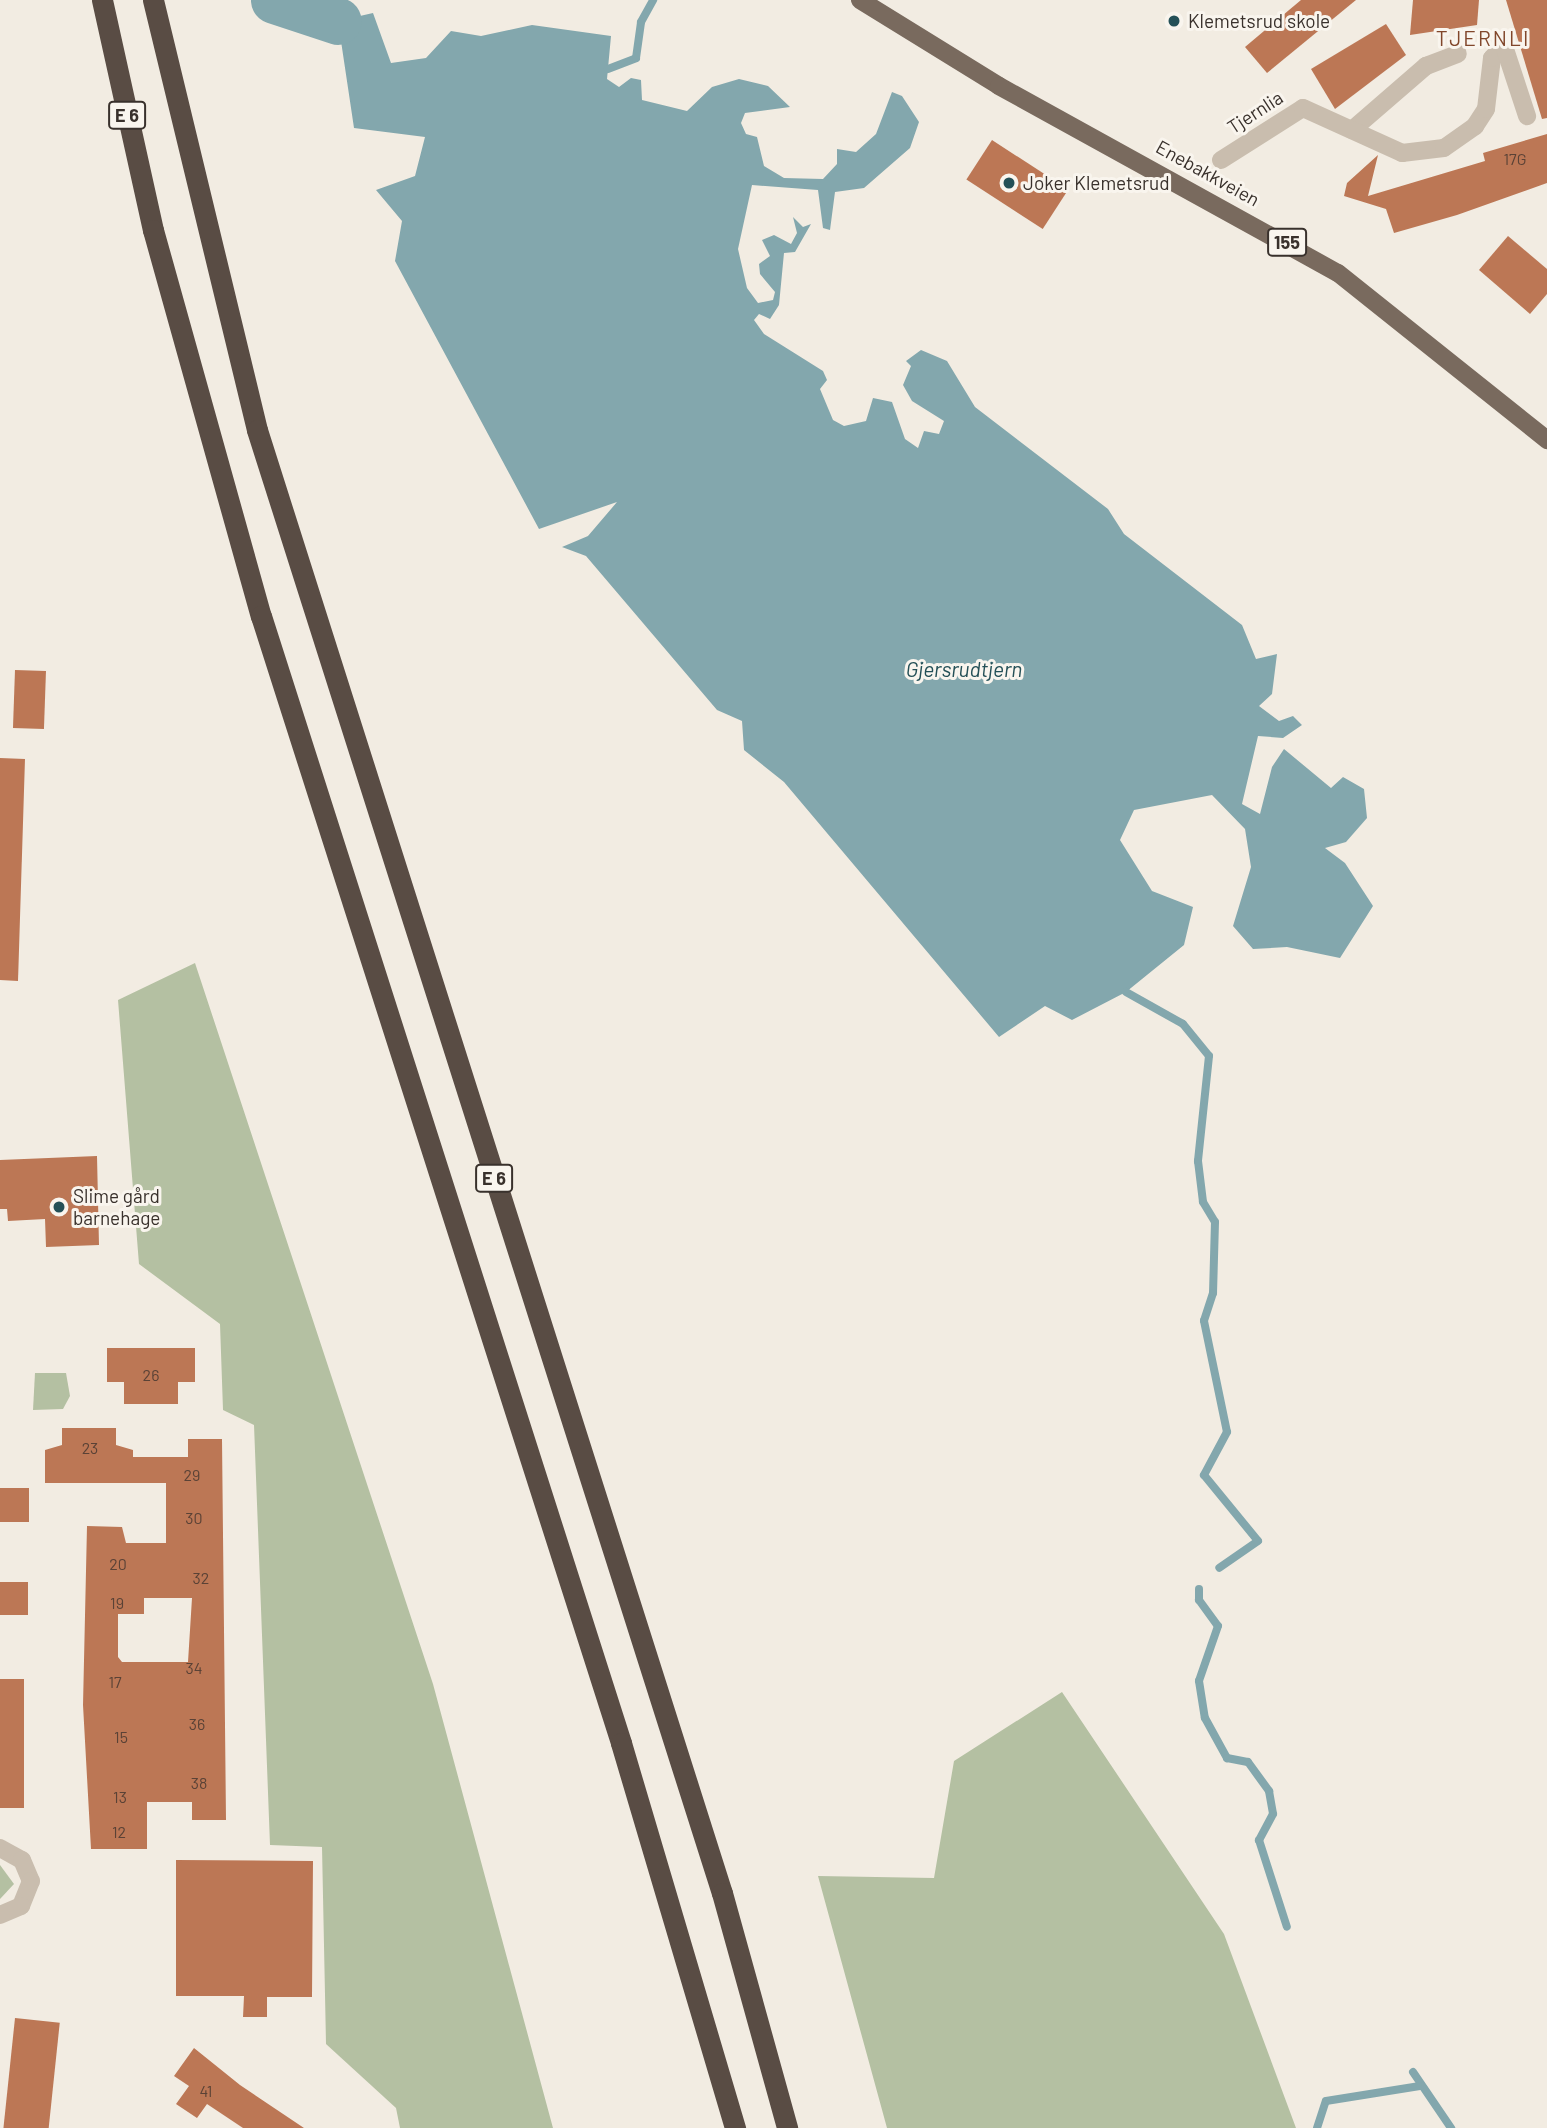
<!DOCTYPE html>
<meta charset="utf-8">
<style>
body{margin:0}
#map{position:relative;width:1547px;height:2128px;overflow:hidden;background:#f2ece2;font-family:Barlow,sans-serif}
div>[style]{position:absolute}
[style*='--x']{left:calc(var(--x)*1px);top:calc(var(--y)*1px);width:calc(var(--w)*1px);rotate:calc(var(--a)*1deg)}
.green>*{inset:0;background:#b4c0a2}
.water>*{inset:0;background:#83a7ad}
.stream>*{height:8px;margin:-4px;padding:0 4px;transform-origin:4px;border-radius:4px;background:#83a7ad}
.river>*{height:47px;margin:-23.5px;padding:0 23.5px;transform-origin:23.5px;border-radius:23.5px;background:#83a7ad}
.building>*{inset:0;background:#bc7755;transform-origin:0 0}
.minor>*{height:18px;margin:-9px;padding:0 9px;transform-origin:9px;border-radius:9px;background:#c9bdae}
.primary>*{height:18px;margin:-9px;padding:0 9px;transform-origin:9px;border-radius:9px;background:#796a5e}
.motorway>*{height:21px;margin:-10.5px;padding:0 10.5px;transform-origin:10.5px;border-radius:10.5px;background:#594c44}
.dots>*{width:19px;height:19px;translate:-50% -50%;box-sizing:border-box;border:4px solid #f9f5ee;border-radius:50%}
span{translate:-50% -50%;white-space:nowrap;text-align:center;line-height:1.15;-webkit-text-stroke:6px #f9f5ee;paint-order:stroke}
.number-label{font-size:16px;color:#5a4236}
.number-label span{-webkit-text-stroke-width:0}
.shield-label span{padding:2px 5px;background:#f9f5ee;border:2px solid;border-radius:5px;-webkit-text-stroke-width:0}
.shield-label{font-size:18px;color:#39312c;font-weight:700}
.poi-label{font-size:19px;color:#39312c}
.left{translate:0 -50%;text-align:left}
.street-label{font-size:19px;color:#39312c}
.neighbourhood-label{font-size:21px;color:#81472b;letter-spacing:2px}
.water-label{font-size:21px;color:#245057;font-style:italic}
</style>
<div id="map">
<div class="green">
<i style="clip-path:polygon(195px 963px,433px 1684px,553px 2128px,400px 2128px,396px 2108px,326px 2044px,322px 1847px,270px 1845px,254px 1425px,223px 1410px,220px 1324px,139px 1264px,118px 1000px)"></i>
<i style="clip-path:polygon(35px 1373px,66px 1373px,70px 1396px,63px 1409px,33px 1410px)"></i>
<i style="clip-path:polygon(1062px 1692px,1224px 1934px,1296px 2128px,887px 2128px,818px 1876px,934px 1878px,954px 1761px)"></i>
<i style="clip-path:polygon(0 1865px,14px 1884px,0 1899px)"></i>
</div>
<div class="water">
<i style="clip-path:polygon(373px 13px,391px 63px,426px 58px,451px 31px,481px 36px,532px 25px,611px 36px,607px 79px,619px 87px,631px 78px,641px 80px,642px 100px,687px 111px,712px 87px,739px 79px,768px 86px,790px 107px,745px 113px,741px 123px,746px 134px,757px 137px,764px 166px,784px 178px,823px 179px,837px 164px,837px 149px,856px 152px,876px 134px,892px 92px,902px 96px,919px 122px,910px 148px,864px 188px,835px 192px,830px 230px,823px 228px,818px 190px,752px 185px,738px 249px,747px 288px,758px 303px,773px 300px,775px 292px,760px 274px,759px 264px,770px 256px,762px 240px,774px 235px,791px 244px,797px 233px,793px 217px,803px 227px,811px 224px,795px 252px,784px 253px,779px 305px,770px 319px,759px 314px,754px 320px,764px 334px,823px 371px,827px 380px,820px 389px,833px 420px,844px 426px,866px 421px,873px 398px,892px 402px,905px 439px,918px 448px,924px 431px,939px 434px,944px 421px,912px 401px,903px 385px,911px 366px,906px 361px,921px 350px,947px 361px,975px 407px,1108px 509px,1124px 534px,1242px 625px,1256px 659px,1277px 654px,1272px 694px,1259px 706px,1279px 721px,1293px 716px,1302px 725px,1283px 738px,1258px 736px,1242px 804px,1260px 814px,1272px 767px,1284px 749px,1331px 788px,1343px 777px,1364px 789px,1367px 818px,1346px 842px,1325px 848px,1345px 863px,1373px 906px,1340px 958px,1287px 947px,1253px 949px,1233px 926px,1251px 867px,1245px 829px,1212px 795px,1134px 810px,1120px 840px,1152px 891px,1193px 907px,1184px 945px,1126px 992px,1072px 1020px,1045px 1006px,999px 1037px,784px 782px,744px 750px,742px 721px,717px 710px,586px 556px,562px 547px,588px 536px,617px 502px,539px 529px,395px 261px,402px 221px,376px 190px,415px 176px,425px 137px,354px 128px,338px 21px)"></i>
</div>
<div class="stream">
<i style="--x:608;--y:69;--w:30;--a:-21"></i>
<i style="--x:636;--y:58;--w:36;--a:-82"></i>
<i style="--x:641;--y:22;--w:25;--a:-61"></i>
<i style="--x:1126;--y:992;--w:65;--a:29.3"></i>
<i style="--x:1183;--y:1024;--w:41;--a:50.9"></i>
<i style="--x:1209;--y:1056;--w:106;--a:96"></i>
<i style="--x:1198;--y:1161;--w:41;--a:83"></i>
<i style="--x:1203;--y:1202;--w:23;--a:59"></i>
<i style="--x:1215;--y:1222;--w:71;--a:91.6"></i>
<i style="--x:1213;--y:1293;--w:29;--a:108"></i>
<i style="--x:1204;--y:1321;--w:113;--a:78.3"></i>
<i style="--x:1227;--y:1432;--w:49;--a:118.1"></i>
<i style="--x:1204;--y:1475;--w:85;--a:50.7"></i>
<i style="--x:1258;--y:1541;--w:47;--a:145.3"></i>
<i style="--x:1199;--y:1589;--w:11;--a:90"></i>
<i style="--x:1199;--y:1600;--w:32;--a:54"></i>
<i style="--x:1218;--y:1626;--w:58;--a:109.1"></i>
<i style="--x:1199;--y:1681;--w:37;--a:81"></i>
<i style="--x:1205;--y:1718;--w:46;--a:61.2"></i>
<i style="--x:1227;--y:1758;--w:21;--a:11"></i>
<i style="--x:1248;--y:1762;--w:36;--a:54"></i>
<i style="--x:1269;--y:1791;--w:23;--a:80"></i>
<i style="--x:1273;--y:1814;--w:30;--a:118"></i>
<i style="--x:1259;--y:1840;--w:91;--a:72.2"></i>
<i style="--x:1413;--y:2072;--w:68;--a:55.8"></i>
<i style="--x:1317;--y:2128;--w:28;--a:-72"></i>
<i style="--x:1326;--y:2101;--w:95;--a:-9.1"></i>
</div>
<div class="river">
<i style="--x:274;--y:0;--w:67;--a:18.2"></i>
</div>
<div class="building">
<i style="clip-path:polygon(1301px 0,1356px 0,1267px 73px,1245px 47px)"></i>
<i style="clip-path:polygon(1413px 0,1479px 0,1477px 25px,1410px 35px)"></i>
<i style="clip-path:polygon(1506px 0,1547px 0,1547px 118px,1542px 119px)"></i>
<i style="clip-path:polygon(1386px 24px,1406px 55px,1335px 109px,1311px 69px)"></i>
<i style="clip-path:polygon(1547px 134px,1547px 183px,1457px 215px,1394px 233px,1386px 209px,1344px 196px,1347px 183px,1378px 155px,1368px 196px,1485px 161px,1483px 153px)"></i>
<i style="left:992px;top:140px;width:91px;height:47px;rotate:33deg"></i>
<i style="clip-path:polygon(1508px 236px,1547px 269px,1547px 294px,1530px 314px,1479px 270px)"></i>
<i style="left:15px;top:670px;width:31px;height:58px;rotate:2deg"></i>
<i style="clip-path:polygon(0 758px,25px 759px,18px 981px,0 980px)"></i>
<i style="clip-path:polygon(97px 1156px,99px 1245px,46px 1247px,45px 1219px,8px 1221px,7px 1209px,0 1209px,0 1160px)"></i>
<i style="clip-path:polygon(107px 1348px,195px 1348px,195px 1382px,178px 1382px,178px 1404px,124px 1404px,124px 1382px,107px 1382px)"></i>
<i style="clip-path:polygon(evenodd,62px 1428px,116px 1428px,116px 1445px,133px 1450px,133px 1457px,188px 1457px,188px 1439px,222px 1439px,226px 1820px,192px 1820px,192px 1802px,147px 1802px,147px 1849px,91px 1849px,83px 1705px,87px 1526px,122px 1527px,126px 1543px,166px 1543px,166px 1483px,45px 1483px,45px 1450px,62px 1445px,62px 1428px,144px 1598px,192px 1598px,188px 1662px,122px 1662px,118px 1657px,118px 1614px,144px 1614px,144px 1598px)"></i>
<i style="left:0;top:1488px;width:29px;height:34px"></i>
<i style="left:0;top:1582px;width:28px;height:33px"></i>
<i style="left:0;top:1679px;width:24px;height:129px"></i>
<i style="clip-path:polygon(176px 1860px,313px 1861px,312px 1997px,267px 1997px,267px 2017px,243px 2017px,244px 1996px,176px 1996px)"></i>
<i style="left:15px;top:2018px;width:45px;height:111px;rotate:6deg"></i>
<i style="clip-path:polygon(194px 2048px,240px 2085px,304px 2128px,243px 2128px,207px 2104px,197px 2118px,176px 2104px,189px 2086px,174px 2076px)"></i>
</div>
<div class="minor">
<i style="--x:1352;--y:130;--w:98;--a:-40.9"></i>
<i style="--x:1426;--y:66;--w:34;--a:-21"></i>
<i style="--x:1221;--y:160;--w:97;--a:-32.4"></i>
<i style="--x:1303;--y:108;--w:109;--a:24.4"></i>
<i style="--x:1402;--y:153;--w:42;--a:-6.8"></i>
<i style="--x:1444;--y:148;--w:38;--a:-35"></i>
<i style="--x:1475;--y:126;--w:20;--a:-57"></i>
<i style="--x:1486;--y:109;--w:51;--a:-83.3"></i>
<i style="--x:1492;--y:58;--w:17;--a:-45"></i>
<i style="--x:1504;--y:46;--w:74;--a:71.8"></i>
<i style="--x:0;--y:1848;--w:25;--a:29"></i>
<i style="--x:22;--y:1860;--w:23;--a:67"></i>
<i style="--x:31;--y:1881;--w:27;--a:112"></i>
<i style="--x:21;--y:1906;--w:23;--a:157"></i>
</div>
<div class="primary">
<i style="--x:860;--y:0;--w:163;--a:31.7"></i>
<i style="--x:999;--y:86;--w:387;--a:28.9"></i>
<i style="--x:1338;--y:273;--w:268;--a:38.6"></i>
</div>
<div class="motorway">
<i style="--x:102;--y:0;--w:236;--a:77.5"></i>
<i style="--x:153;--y:230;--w:401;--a:74.4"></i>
<i style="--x:261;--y:616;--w:1183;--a:72.28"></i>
<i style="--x:621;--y:1743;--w:402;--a:73.5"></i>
<i style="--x:153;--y:0;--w:442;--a:76.4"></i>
<i style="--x:257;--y:430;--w:1535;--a:72.37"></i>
<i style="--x:722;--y:1893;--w:244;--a:74.5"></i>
</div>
<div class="dots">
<i style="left:1174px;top:21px;background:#245057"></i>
<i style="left:1009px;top:183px;background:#245057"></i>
<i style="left:59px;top:1207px;background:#245057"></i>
</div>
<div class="number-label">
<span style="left:1515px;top:159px">17G</span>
<span style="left:151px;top:1375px">26</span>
<span style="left:90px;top:1448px">23</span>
<span style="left:192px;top:1475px">29</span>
<span style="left:194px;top:1518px">30</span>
<span style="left:118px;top:1564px">20</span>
<span style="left:201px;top:1578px">32</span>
<span style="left:117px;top:1603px">19</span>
<span style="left:194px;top:1668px">34</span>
<span style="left:115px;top:1682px">17</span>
<span style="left:197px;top:1724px">36</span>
<span style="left:121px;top:1737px">15</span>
<span style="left:199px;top:1783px">38</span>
<span style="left:120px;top:1797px">13</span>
<span style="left:119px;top:1832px">12</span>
<span style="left:206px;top:2091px">41</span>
</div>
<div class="shield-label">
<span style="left:127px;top:115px">E 6</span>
<span style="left:1287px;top:242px">155</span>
<span style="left:494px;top:1178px">E 6</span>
</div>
<div class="poi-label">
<span class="left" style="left:1188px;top:21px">Klemetsrud skole</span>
<span class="left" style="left:1023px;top:183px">Joker Klemetsrud</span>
<span class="left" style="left:73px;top:1207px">Slime gård<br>barnehage</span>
</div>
<div class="street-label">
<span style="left:1255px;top:112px;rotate:-33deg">Tjernlia</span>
<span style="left:1208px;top:173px;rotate:29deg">Enebakkveien</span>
</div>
<div class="neighbourhood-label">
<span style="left:1483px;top:38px">TJERNLI</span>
</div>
<div class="water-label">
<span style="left:964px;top:669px">Gjersrudtjern</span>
</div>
</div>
